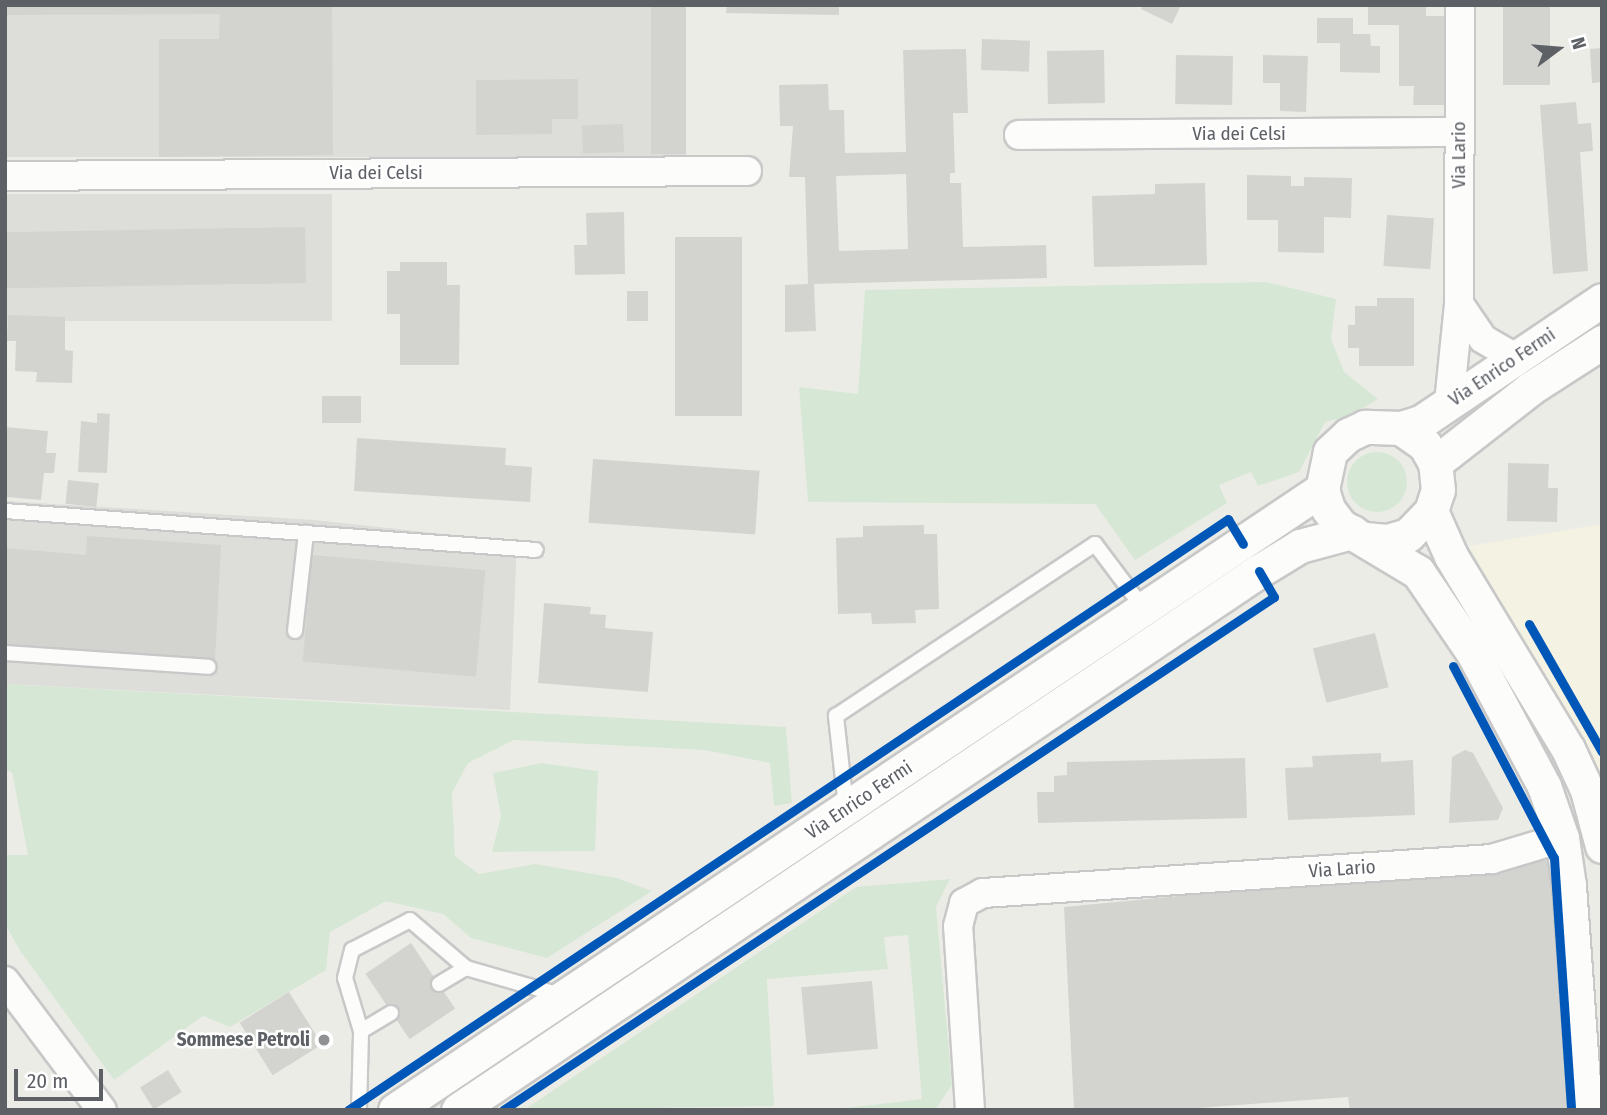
<!DOCTYPE html>
<style>
body{margin:0}
#map{position:relative;width:1607px;height:1115px;overflow:hidden;background:#ecece7;font-family:"Fira Sans Condensed",sans-serif}
div>[style]{position:absolute}
[style*='--x']{left:calc(var(--x)*1px);top:calc(var(--y)*1px);width:calc(var(--w)*1px);rotate:calc(var(--a)*1deg)}
.commercial>*{inset:0;background:#f4f2e2}
.industrial>*{inset:0;background:#ddddd9;transform-origin:0 0}
.green>*{inset:0;background:#d6e8d5}
.round{border-radius:50%}
.building>*{inset:0;background:#d3d3d0;transform-origin:0 0}
.roads{filter:drop-shadow(2px 0 #c8c8c8) drop-shadow(-2px 0 #c8c8c8) drop-shadow(0 2px #c8c8c8) drop-shadow(0 -2px #c8c8c8)}
.service>*{height:14px;margin:-7px;padding:0 7px;transform-origin:7px;border-radius:7px;background:#fcfcfb}
.minor>*{height:28px;margin:-14px;padding:0 14px;transform-origin:14px;border-radius:14px;background:#fcfcfb}
.tertiary>*{height:33px;margin:-16.5px;padding:0 16.5px;transform-origin:16.5px;border-radius:16.5px;background:#fcfcfb}
.cycleway>*{height:9px;margin:-4.5px;padding:0 4.5px;transform-origin:4.5px;border-radius:4.5px;background:#0057b8}
.dots>*{width:19px;height:19px;translate:-50% -50%;box-sizing:border-box;border:4px solid #fff;border-radius:50%}
span{translate:-50% -50%;white-space:nowrap;text-align:center;line-height:1.15;-webkit-text-stroke:5px #fff;paint-order:stroke}
.street-label{font-size:19px;color:#5d6065}
.poi-label{font-size:19px;color:#5d6065;font-weight:700}
.right{translate:-100% -50%;text-align:right}
.frame{position:absolute;inset:0;border:7px solid #5d6065;pointer-events:none}
.north{position:absolute;left:1523px;top:14px;width:70px;height:70px;-webkit-text-stroke:5px #fff;paint-order:stroke;rotate:74deg;font-size:19px;font-weight:700;line-height:28px;text-align:center;color:#5d6065}
.north::after{content:'';display:block;margin:auto;width:24px;height:32px;background:#5d6065;clip-path:polygon(50% 0,100% 100%,50% 72%,0 100%)}
.scale{position:absolute;left:14px;top:1069px;width:89px;height:32px;box-sizing:border-box;border:4px solid #5d6065;border-top:0;padding-left:9px;font-size:21px;line-height:24px;white-space:nowrap;color:#5d6065;-webkit-text-stroke:5px #fff;paint-order:stroke}
</style>
<div id="map">
<div class="commercial">
<i style="clip-path:polygon(1602px 524px,1602px 784px,1469px 546px)"></i>
</div>
<div class="industrial">
<i style="left:5px;top:5px;width:681px;height:152px"></i>
<i style="left:332px;top:194px;width:127px;height:327px;rotate:90deg"></i>
<i style="clip-path:polygon(5px 501px,314px 520px,517px 542px,510px 710px,5px 684px)"></i>
</div>
<div class="green">
<i style="clip-path:polygon(1266px 282px,1336px 299px,1331px 339px,1344px 372px,1378px 399px,1350px 416px,1325px 422px,1299px 472px,1258px 486px,1251px 472px,1219px 485px,1227px 503px,1135px 560px,1095px 504px,808px 502px,799px 387px,858px 394px,865px 290px)"></i>
<i class="round" style="left:1347px;top:452px;width:60px;height:60px"></i>
<i style="clip-path:polygon(5px 684px,786px 727px,792px 803px,774px 806px,770px 763px,705px 750px,514px 740px,468px 763px,452px 793px,455px 856px,479px 874px,535px 864px,617px 878px,652px 891px,547px 958px,471px 938px,443px 914px,386px 901px,330px 932px,326px 970px,230px 1027px,203px 1016px,114px 1080px,21px 952px,5px 924px,5px 855px,28px 855px,12px 772px,5px 770px)"></i>
<i style="clip-path:polygon(541px 763px,598px 771px,595px 851px,492px 852px,501px 816px,493px 773px)"></i>
<i style="clip-path:polygon(950px 879px,936px 907px,952px 1085px,935px 1110px,829px 1110px,922px 1099px,908px 935px,884px 937px,888px 969px,767px 979px,774px 1106px,524px 1110px,856px 887px)"></i>
</div>
<div class="building">
<i style="clip-path:polygon(5px 5px,332px 5px,333px 155px,159px 157px,159px 39px,219px 39px,220px 14px,5px 15px)"></i>
<i style="left:651px;top:5px;width:35px;height:149px"></i>
<i style="clip-path:polygon(727px 5px,839px 5px,839px 15px,726px 13px)"></i>
<i style="clip-path:polygon(1143px 5px,1181px 5px,1172px 24px,1141px 9px)"></i>
<i style="clip-path:polygon(1368px 5px,1426px 5px,1426px 16px,1446px 16px,1447px 105px,1413px 105px,1414px 86px,1399px 86px,1399px 25px,1368px 25px)"></i>
<i style="left:1503px;top:5px;width:47px;height:80px"></i>
<i style="clip-path:polygon(1317px 18px,1353px 18px,1353px 34px,1370px 34px,1371px 46px,1380px 46px,1380px 73px,1340px 72px,1340px 43px,1317px 43px)"></i>
<i style="left:982px;top:39px;width:48px;height:31px;rotate:2deg"></i>
<i style="clip-path:polygon(1602px 48px,1602px 82px,1592px 83px,1590px 49px)"></i>
<i style="clip-path:polygon(evenodd,966px 49px,968px 113px,953px 113px,955px 173px,950px 173px,950px 183px,961px 183px,963px 247px,1046px 245px,1047px 278px,814px 284px,816px 331px,785px 332px,785px 285px,808px 284px,805px 177px,789px 177px,793px 126px,780px 126px,779px 85px,828px 84px,829px 110px,844px 110px,845px 153px,906px 152px,903px 50px,966px 49px,906px 174px,908px 249px,839px 251px,836px 176px,906px 174px)"></i>
<i style="left:1104px;top:50px;width:53px;height:57px;rotate:89deg"></i>
<i style="left:1176px;top:55px;width:57px;height:49px;rotate:1deg"></i>
<i style="clip-path:polygon(1263px 55px,1308px 56px,1306px 112px,1280px 111px,1280px 83px,1263px 83px)"></i>
<i style="clip-path:polygon(578px 79px,578px 119px,552px 119px,552px 134px,476px 135px,476px 80px)"></i>
<i style="clip-path:polygon(1576px 102px,1578px 124px,1591px 123px,1593px 151px,1580px 152px,1588px 271px,1553px 274px,1540px 105px)"></i>
<i style="left:623px;top:124px;width:28px;height:41px;rotate:88deg"></i>
<i style="clip-path:polygon(1247px 175px,1291px 176px,1291px 186px,1304px 186px,1304px 177px,1352px 178px,1351px 218px,1324px 217px,1324px 253px,1278px 252px,1278px 220px,1247px 220px)"></i>
<i style="clip-path:polygon(1205px 183px,1207px 265px,1094px 267px,1092px 196px,1155px 194px,1155px 184px)"></i>
<i style="clip-path:polygon(624px 212px,625px 274px,575px 275px,574px 245px,587px 245px,586px 213px)"></i>
<i style="left:1387px;top:215px;width:47px;height:51px;rotate:4deg"></i>
<i style="left:305px;top:227px;width:56px;height:300px;rotate:89deg"></i>
<i style="left:675px;top:237px;width:67px;height:179px"></i>
<i style="clip-path:polygon(400px 262px,447px 262px,447px 285px,460px 285px,459px 365px,400px 365px,400px 314px,387px 314px,387px 271px,400px 271px)"></i>
<i style="left:627px;top:291px;width:21px;height:30px"></i>
<i style="clip-path:polygon(1377px 298px,1414px 298px,1414px 366px,1359px 366px,1359px 348px,1348px 348px,1348px 325px,1355px 325px,1355px 306px,1377px 306px)"></i>
<i style="clip-path:polygon(8px 315px,65px 317px,65px 350px,73px 351px,72px 383px,36px 382px,37px 372px,15px 371px,16px 341px,7px 341px)"></i>
<i style="left:322px;top:396px;width:39px;height:27px"></i>
<i style="clip-path:polygon(97px 413px,110px 414px,107px 473px,78px 472px,81px 421px,97px 423px)"></i>
<i style="clip-path:polygon(5px 427px,48px 431px,46px 453px,56px 453px,54px 473px,44px 473px,41px 500px,7px 497px)"></i>
<i style="clip-path:polygon(357px 438px,506px 448px,505px 465px,532px 467px,530px 502px,354px 491px)"></i>
<i style="left:593px;top:459px;width:167px;height:64px;rotate:4deg"></i>
<i style="clip-path:polygon(1508px 463px,1549px 464px,1548px 488px,1558px 488px,1557px 522px,1507px 521px)"></i>
<i style="left:68px;top:480px;width:31px;height:24px;rotate:6deg"></i>
<i style="clip-path:polygon(924px 525px,924px 534px,937px 534px,939px 609px,915px 610px,916px 623px,872px 624px,871px 613px,838px 614px,836px 538px,863px 537px,863px 526px)"></i>
<i style="clip-path:polygon(87px 536px,221px 545px,215px 660px,5px 645px,5px 548px,86px 555px)"></i>
<i style="left:312px;top:555px;width:174px;height:107px;rotate:5deg"></i>
<i style="clip-path:polygon(544px 603px,591px 607px,590px 614px,606px 615px,605px 628px,653px 632px,648px 692px,538px 683px)"></i>
<i style="left:1375px;top:633px;width:56px;height:64px;rotate:76deg"></i>
<i style="clip-path:polygon(1465px 750px,1473px 753px,1503px 808px,1498px 820px,1449px 823px,1452px 757px)"></i>
<i style="clip-path:polygon(1381px 753px,1381px 762px,1413px 760px,1415px 815px,1288px 820px,1285px 768px,1313px 767px,1312px 756px)"></i>
<i style="clip-path:polygon(1245px 758px,1247px 818px,1038px 823px,1037px 792px,1054px 792px,1054px 776px,1067px 775px,1067px 762px)"></i>
<i style="clip-path:polygon(1551px 860px,1568px 1110px,1350px 1110px,1348px 1097px,1170px 1110px,1074px 1110px,1064px 907px)"></i>
<i style="left:411px;top:943px;width:79px;height:55px;rotate:56deg"></i>
<i style="left:872px;top:981px;width:68px;height:71px;rotate:85deg"></i>
<i style="left:289px;top:992px;width:62px;height:58px;rotate:58deg"></i>
<i style="left:168px;top:1070px;width:26px;height:33px;rotate:58deg"></i>
</div>
<div class="roads">
<div class="service">
<i style="--x:5;--y:511;--w:532;--a:4.2"></i>
<i style="--x:295;--y:631;--w:99;--a:-83.6"></i>
<i style="--x:5;--y:653;--w:204;--a:3.9"></i>
<i style="--x:846;--y:807;--w:92;--a:-96.3"></i>
<i style="--x:836;--y:716;--w:311;--a:-33.6"></i>
<i style="--x:1095;--y:544;--w:81;--a:53"></i>
<i style="--x:439;--y:984;--w:31;--a:-31"></i>
<i style="--x:466;--y:968;--w:98;--a:16"></i>
<i style="--x:361;--y:1031;--w:55;--a:-106.8"></i>
<i style="--x:345;--y:978;--w:29;--a:-76"></i>
<i style="--x:352;--y:950;--w:65;--a:-27.3"></i>
<i style="--x:410;--y:920;--w:74;--a:40.6"></i>
<i style="--x:359;--y:1110;--w:79;--a:-88.5"></i>
<i style="--x:361;--y:1031;--w:35;--a:-31"></i>
</div>
<div class="minor">
<i style="--x:1019;--y:135;--w:440;--a:-0.4"></i>
<i style="--x:5;--y:176;--w:742;--a:-0.39"></i>
<i style="--x:1459;--y:304;--w:42;--a:55.6"></i>
<i style="--x:1483;--y:339;--w:38;--a:30"></i>
<i style="--x:1449;--y:403;--w:100;--a:-84.2"></i>
<i style="--x:1459;--y:304;--w:299;--a:-89.8"></i>
<i style="--x:5;--y:981;--w:161;--a:53.1"></i>
<i style="--x:970;--y:1110;--w:184;--a:-93.7"></i>
<i style="--x:958;--y:926;--w:24;--a:-75"></i>
<i style="--x:964;--y:903;--w:21;--a:-28"></i>
<i style="--x:983;--y:893;--w:510;--a:-3.82"></i>
<i style="--x:1492;--y:859;--w:73;--a:-16.7"></i>
</div>
<div class="tertiary">
<i style="--x:1401;--y:428;--w:21;--a:-17"></i>
<i style="--x:1421;--y:422;--w:218;--a:-34"></i>
<i style="--x:1435;--y:463;--w:122;--a:-38"></i>
<i style="--x:1531;--y:388;--w:85;--a:-32.9"></i>
<i style="--x:1431;--y:511;--w:49;--a:66"></i>
<i style="--x:1451;--y:556;--w:226;--a:58.8"></i>
<i style="--x:1568;--y:749;--w:45;--a:65.1"></i>
<i style="--x:1587;--y:790;--w:58;--a:75"></i>
<i style="--x:1365;--y:539;--w:22;--a:5"></i>
<i style="--x:1387;--y:541;--w:22;--a:-16"></i>
<i style="--x:1408;--y:535;--w:33;--a:-46"></i>
<i style="--x:1431;--y:511;--w:22;--a:-72"></i>
<i style="--x:1438;--y:490;--w:27;--a:-96"></i>
<i style="--x:1435;--y:463;--w:21;--a:-119"></i>
<i style="--x:1425;--y:445;--w:29;--a:-145"></i>
<i style="--x:1401;--y:428;--w:36;--a:-178"></i>
<i style="--x:1365;--y:427;--w:19;--a:155"></i>
<i style="--x:1348;--y:435;--w:25;--a:137"></i>
<i style="--x:1330;--y:452;--w:38;--a:102"></i>
<i style="--x:1322;--y:489;--w:21;--a:73"></i>
<i style="--x:1328;--y:509;--w:21;--a:53"></i>
<i style="--x:1341;--y:526;--w:90;--a:30.9"></i>
<i style="--x:1418;--y:572;--w:98;--a:55.8"></i>
<i style="--x:1473;--y:653;--w:151;--a:61.9"></i>
<i style="--x:1544;--y:786;--w:55;--a:70.9"></i>
<i style="--x:1562;--y:838;--w:49;--a:81.7"></i>
<i style="--x:1569;--y:886;--w:225;--a:85.9"></i>
<i style="--x:395;--y:1110;--w:1116;--a:-33.82"></i>
<i style="--x:458;--y:1110;--w:965;--a:-33.94"></i>
<i style="--x:1259;--y:571;--w:48;--a:-31.4"></i>
<i style="--x:1300;--y:546;--w:54;--a:-15.1"></i>
</div>
</div>
<div class="cycleway">
<i style="--x:1529;--y:624;--w:147;--a:60.3"></i>
<i style="--x:1453;--y:666;--w:217;--a:62.3"></i>
<i style="--x:1554;--y:858;--w:253;--a:86.1"></i>
<i style="--x:348;--y:1110;--w:1060;--a:-33.88"></i>
<i style="--x:1228;--y:519;--w:29;--a:59"></i>
<i style="--x:503;--y:1110;--w:926;--a:-33.64"></i>
<i style="--x:1274;--y:597;--w:30;--a:-120"></i>
</div>
<div class="dots">
<i style="left:324px;top:1040px;background:#8f9192"></i>
</div>
<div class="street-label">
<span style="left:1239px;top:134px">Via dei Celsi</span>
<span style="left:1459px;top:155px;rotate:-90deg">Via Lario</span>
<span style="left:376px;top:173px">Via dei Celsi</span>
<span style="left:1502px;top:367px;rotate:-34deg">Via Enrico Fermi</span>
<span style="left:859px;top:800px;rotate:-34deg">Via Enrico Fermi</span>
<span style="left:1342px;top:869px;rotate:-4deg">Via Lario</span>
</div>
<div class="poi-label">
<span class="right" style="left:310px;top:1040px">Sommese Petroli</span>
</div>
<div class="frame"></div>
<div class="north">N</div>
<div class="scale">20 m</div>
</div>
